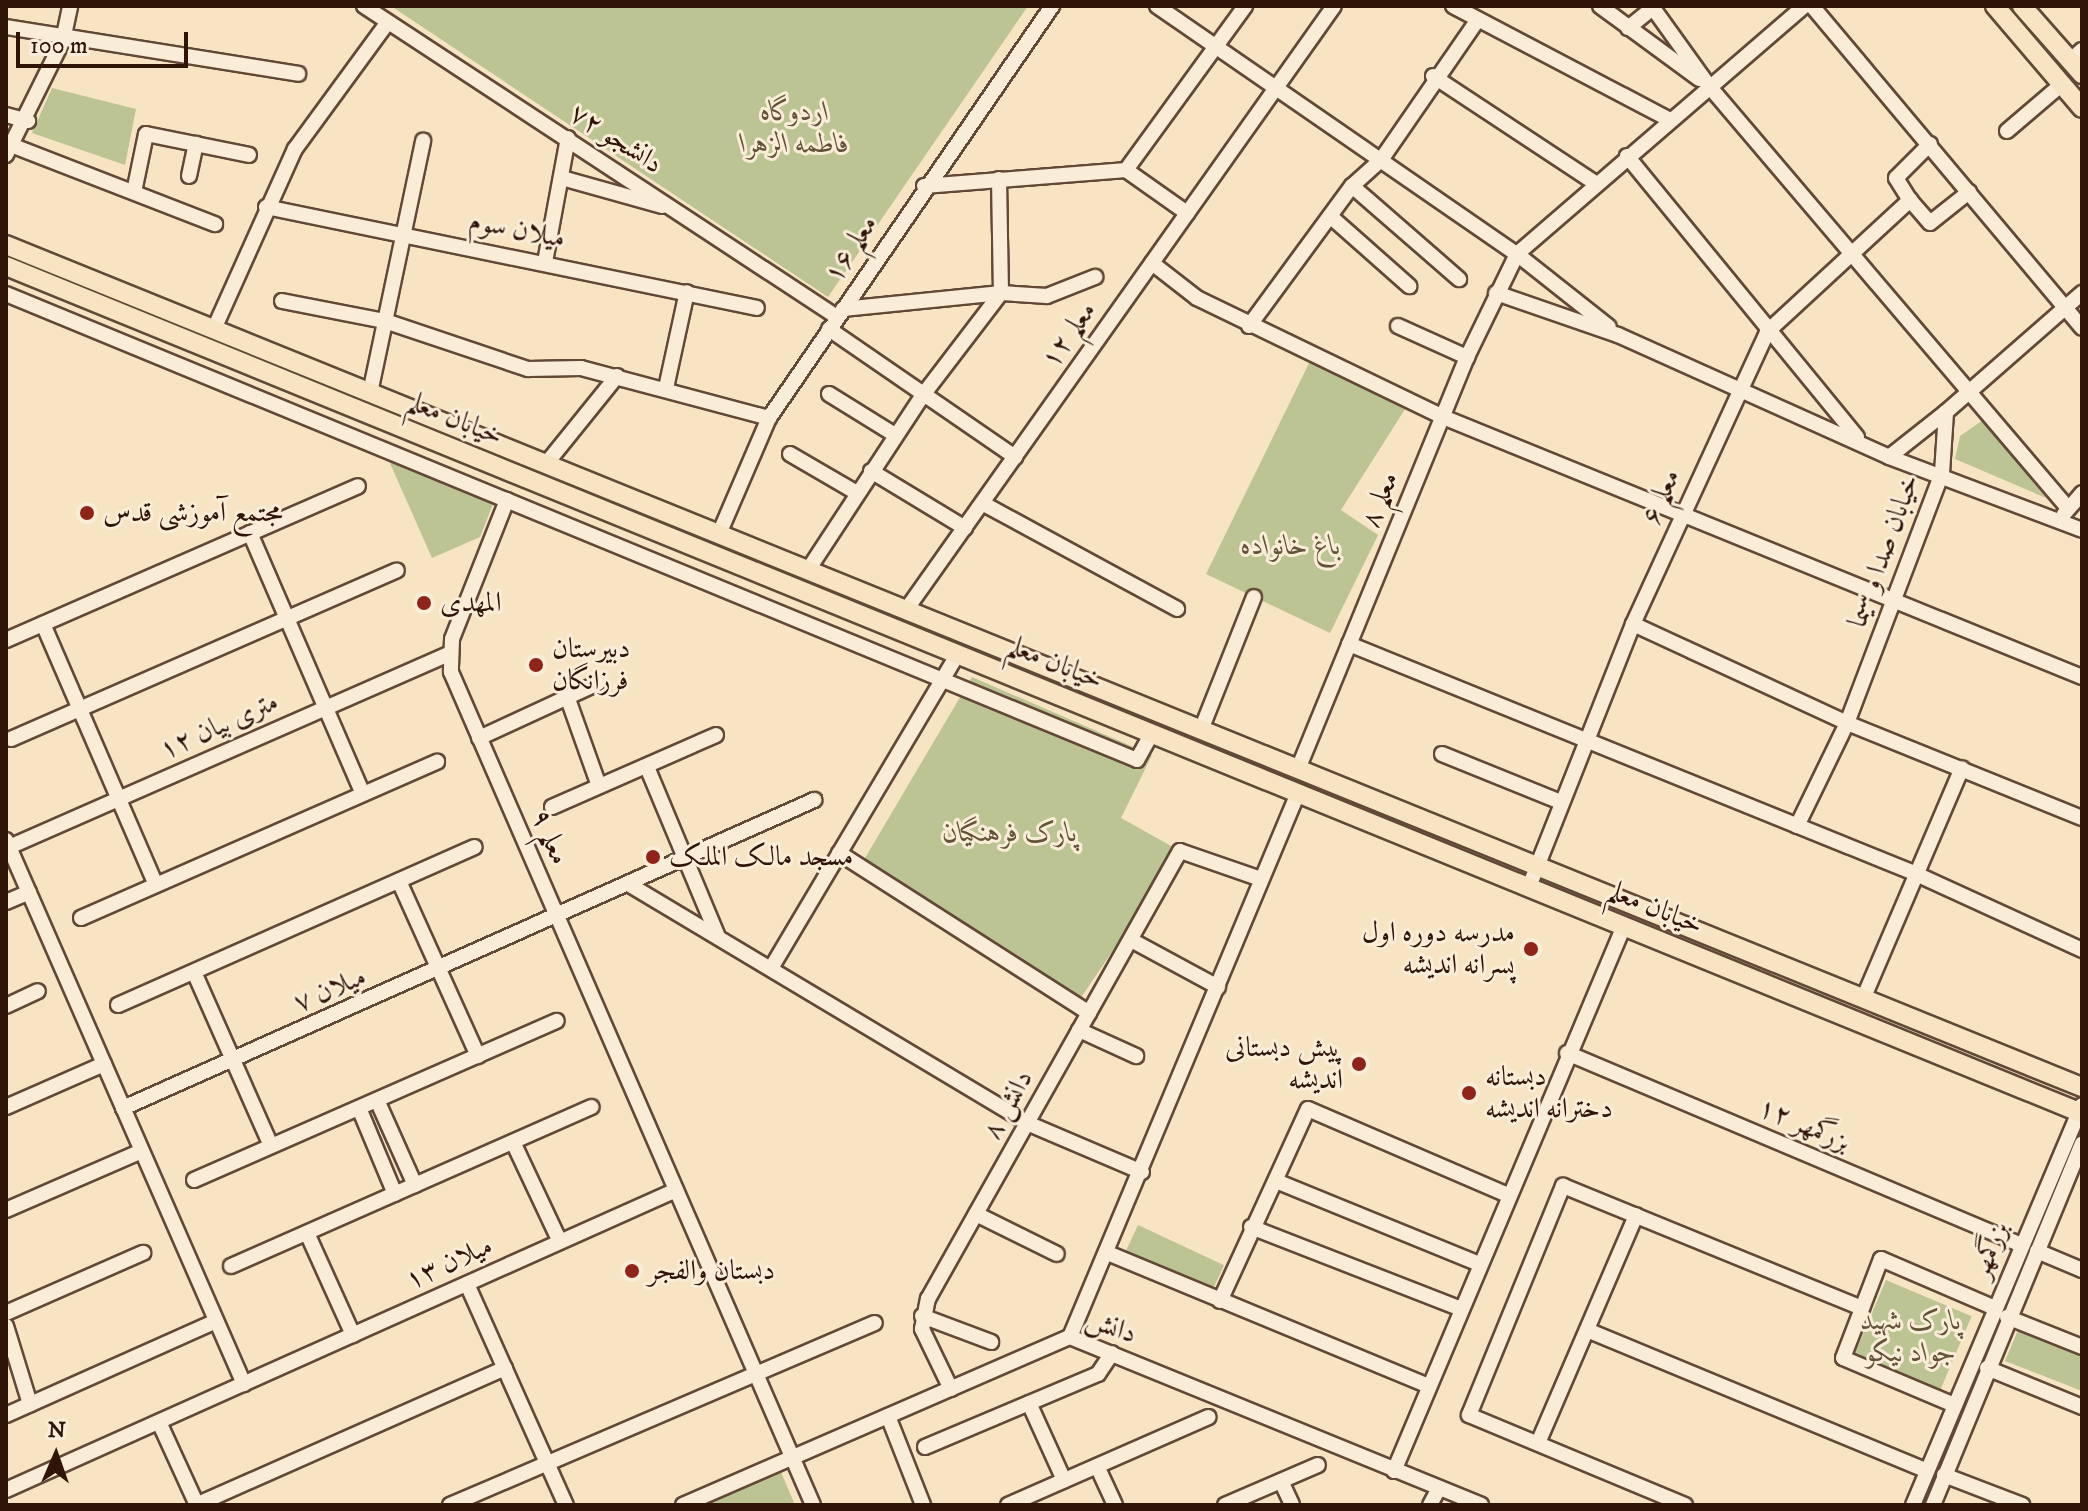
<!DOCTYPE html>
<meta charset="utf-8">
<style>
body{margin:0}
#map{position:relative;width:2088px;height:1511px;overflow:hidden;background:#f6e4c2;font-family:"IM FELL DW Pica",Amiri,serif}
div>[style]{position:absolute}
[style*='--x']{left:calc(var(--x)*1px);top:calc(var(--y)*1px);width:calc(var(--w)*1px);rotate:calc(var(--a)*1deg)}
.green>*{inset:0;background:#bdc493;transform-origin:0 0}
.roads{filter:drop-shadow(2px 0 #624836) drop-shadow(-2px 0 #624836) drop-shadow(0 2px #624836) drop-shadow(0 -2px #624836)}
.minor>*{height:14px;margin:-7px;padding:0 7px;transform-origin:7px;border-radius:7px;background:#f9edd7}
.major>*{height:18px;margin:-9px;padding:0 9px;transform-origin:9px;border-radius:9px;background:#f6e4c2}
.dots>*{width:22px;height:22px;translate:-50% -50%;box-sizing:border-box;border:4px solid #f9edd7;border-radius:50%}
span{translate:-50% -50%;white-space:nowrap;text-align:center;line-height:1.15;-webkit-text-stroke:6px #f9edd7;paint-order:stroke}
.park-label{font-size:28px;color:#615238;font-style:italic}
.street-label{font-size:28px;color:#301407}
.poi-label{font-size:28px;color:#301407}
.left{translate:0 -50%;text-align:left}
.right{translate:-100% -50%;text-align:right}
.frame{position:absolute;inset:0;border:8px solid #301407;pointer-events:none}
.north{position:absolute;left:16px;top:1415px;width:80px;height:80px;-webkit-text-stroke:6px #f9edd7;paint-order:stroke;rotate:2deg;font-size:22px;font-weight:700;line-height:32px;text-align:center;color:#301407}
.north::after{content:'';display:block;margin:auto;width:28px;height:36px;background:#301407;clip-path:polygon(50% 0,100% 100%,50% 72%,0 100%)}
.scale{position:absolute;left:16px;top:32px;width:172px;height:36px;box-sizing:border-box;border:4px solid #301407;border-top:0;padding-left:10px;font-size:24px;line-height:28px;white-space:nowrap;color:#301407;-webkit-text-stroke:6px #f9edd7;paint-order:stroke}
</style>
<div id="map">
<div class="green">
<i style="clip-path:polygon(391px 6px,1028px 6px,828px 297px)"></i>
<i style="clip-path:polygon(52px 88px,136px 109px,125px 165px,32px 133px)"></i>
<i style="clip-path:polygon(1312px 357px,1407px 406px,1341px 510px,1378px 535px,1330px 633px,1206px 574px)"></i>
<i style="clip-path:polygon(1983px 420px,2046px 498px,1955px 459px,1960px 436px)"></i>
<i style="clip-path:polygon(389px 461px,493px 504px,480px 537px,432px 558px)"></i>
<i style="clip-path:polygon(972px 677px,1152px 755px,1121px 818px,1180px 851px,1076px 1005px,906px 900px,865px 858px)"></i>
<i style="left:1138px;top:1225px;width:95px;height:30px;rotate:25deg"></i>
<i style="left:1886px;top:1280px;width:93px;height:85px;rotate:23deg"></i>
<i style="clip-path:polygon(2019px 1328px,2082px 1354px,2082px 1391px,2005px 1361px)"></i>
<i style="clip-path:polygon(780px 1470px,795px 1505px,700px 1505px)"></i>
</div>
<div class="roads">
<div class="minor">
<i style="--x:364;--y:6;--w:566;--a:33.33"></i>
<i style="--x:1157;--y:6;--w:437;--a:34.6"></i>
<i style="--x:1517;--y:254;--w:117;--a:38.4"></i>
<i style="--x:1453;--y:6;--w:245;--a:27.7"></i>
<i style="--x:1600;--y:6;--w:123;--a:36.4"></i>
<i style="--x:1812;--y:6;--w:420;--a:50"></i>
<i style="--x:6;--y:27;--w:296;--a:9.1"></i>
<i style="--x:1628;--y:28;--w:32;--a:-39"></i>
<i style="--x:1653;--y:8;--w:96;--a:54.3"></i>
<i style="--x:1709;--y:86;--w:553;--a:49.62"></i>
<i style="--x:2070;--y:61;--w:16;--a:-43"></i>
<i style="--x:1433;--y:76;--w:194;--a:33.4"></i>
<i style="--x:6;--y:115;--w:23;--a:15"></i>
<i style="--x:2007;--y:131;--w:72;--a:-40.5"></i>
<i style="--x:1930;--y:144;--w:48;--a:135"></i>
<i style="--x:1896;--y:178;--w:26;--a:58"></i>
<i style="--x:1910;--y:200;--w:30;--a:49"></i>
<i style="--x:1930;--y:223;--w:50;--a:-38.5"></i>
<i style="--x:11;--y:145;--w:219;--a:21.2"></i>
<i style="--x:6;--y:155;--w:128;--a:-63.6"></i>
<i style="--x:63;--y:40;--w:35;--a:-78"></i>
<i style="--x:1627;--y:156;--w:363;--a:50.7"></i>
<i style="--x:1126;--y:170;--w:203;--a:-54"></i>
<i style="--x:189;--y:176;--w:33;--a:-78"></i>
<i style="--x:562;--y:178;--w:104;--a:15.6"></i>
<i style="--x:999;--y:179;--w:114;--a:89"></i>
<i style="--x:924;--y:186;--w:203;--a:-4.5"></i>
<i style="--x:1126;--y:170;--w:75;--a:35.2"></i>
<i style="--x:1352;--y:186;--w:142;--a:41"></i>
<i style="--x:134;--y:192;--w:59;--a:-78.3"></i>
<i style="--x:146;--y:134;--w:105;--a:11.5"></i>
<i style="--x:266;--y:207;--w:501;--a:11.62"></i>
<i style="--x:1330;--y:216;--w:106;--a:41.5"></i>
<i style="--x:545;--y:262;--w:126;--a:-79.5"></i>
<i style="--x:1152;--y:263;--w:57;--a:37.9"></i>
<i style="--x:1197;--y:298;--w:273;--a:25.8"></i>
<i style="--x:1443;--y:417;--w:690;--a:22.14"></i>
<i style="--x:1496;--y:293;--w:129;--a:19"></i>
<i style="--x:1618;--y:335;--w:297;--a:24.2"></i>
<i style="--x:1889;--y:457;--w:206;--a:20.7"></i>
<i style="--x:6;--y:294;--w:1223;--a:22.39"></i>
<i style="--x:1137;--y:760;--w:31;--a:-61"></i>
<i style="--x:282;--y:301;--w:105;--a:11"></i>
<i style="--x:385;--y:321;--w:151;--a:18.6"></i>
<i style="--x:528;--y:369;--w:53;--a:-1.1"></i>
<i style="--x:581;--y:368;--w:195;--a:14.9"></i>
<i style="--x:843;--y:309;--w:159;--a:-5.8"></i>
<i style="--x:1001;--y:293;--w:46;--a:3.7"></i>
<i style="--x:1047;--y:296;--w:52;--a:-21.6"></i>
<i style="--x:1249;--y:326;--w:174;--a:-53.7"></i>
<i style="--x:1352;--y:186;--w:39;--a:-42"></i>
<i style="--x:1381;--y:160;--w:169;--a:-55.4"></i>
<i style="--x:1398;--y:326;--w:76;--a:24.2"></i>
<i style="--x:214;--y:329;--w:197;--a:-65.8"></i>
<i style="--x:295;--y:149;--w:157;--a:-53.8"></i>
<i style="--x:829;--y:329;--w:226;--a:34.5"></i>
<i style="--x:666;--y:388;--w:98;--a:-77.7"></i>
<i style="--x:370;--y:393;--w:258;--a:-78.1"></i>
<i style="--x:829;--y:394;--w:78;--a:31.8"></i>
<i style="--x:790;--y:454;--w:78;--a:30.2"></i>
<i style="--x:1889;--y:457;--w:73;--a:-38.3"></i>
<i style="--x:546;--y:464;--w:113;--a:-51.1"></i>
<i style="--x:871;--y:471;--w:110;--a:31.2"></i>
<i style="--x:507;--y:500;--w:149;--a:111.6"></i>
<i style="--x:452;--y:639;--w:33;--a:92"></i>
<i style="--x:451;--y:672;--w:908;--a:66.51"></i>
<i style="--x:982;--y:503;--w:222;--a:28.5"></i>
<i style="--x:2064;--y:514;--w:28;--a:-49"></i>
<i style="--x:250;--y:533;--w:284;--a:66.6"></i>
<i style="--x:719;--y:534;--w:126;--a:-66.7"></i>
<i style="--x:769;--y:418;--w:500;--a:-55.5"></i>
<i style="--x:808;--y:570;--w:209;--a:-56.7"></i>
<i style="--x:923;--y:395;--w:128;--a:-52.6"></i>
<i style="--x:906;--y:610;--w:740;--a:-54.68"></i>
<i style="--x:43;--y:624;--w:284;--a:66.6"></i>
<i style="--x:1633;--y:624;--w:236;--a:24.8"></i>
<i style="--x:1847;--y:723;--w:253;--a:22"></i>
<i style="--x:6;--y:640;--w:384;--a:-23.6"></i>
<i style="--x:1349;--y:644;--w:610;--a:22.06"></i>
<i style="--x:1914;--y:873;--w:185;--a:24.6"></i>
<i style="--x:568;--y:699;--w:92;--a:70.4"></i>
<i style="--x:1201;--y:730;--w:143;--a:-68.3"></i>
<i style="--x:479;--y:738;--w:131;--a:-24.8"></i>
<i style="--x:11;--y:739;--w:421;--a:-23.6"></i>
<i style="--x:1442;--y:754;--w:128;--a:22"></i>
<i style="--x:647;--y:767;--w:181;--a:67.3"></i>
<i style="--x:1298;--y:769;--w:445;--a:-67.7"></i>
<i style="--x:1467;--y:357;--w:114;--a:-64.1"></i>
<i style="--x:1517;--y:254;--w:379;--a:-40.8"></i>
<i style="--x:552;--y:807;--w:179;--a:-23.7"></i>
<i style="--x:1797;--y:826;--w:114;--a:-64.1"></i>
<i style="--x:1847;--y:723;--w:267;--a:-69.2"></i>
<i style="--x:1942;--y:473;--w:61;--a:-86.2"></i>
<i style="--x:1946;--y:412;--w:181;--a:-41.2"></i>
<i style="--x:6;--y:840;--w:594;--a:66.37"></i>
<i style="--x:9;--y:847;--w:480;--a:-23.7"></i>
<i style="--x:839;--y:853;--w:297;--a:32.6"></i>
<i style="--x:399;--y:881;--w:192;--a:65.7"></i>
<i style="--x:630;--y:885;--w:463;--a:30.9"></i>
<i style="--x:1027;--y:1123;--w:125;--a:23.1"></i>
<i style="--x:1529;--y:887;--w:283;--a:-68.4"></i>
<i style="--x:1633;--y:624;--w:321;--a:-65.3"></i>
<i style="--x:1767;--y:332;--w:195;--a:-42.7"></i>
<i style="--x:6;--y:902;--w:25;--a:-23"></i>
<i style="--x:81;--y:918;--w:389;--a:-23.7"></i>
<i style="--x:1131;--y:940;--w:99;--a:28.4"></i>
<i style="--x:773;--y:965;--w:362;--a:-59.3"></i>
<i style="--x:194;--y:972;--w:190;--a:66.1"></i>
<i style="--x:1863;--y:999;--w:251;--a:-66.8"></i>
<i style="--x:118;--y:1005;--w:390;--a:-23.9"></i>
<i style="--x:6;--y:1006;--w:35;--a:-25"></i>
<i style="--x:1079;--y:1030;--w:63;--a:24.5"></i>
<i style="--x:1567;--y:1053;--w:492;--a:22.9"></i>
<i style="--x:377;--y:1100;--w:93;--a:65.9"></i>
<i style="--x:6;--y:1107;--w:107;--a:-23.7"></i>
<i style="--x:123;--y:1108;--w:757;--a:-24.02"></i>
<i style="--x:359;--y:1108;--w:93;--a:67.3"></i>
<i style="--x:513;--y:1142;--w:110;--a:64.8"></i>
<i style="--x:194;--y:1180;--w:396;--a:-23.7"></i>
<i style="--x:1276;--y:1181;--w:217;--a:22.2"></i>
<i style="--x:6;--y:1210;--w:148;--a:-23.5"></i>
<i style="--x:976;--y:1214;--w:90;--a:26.3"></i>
<i style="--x:1251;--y:1227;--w:223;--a:21.3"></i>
<i style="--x:307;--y:1233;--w:112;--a:65.7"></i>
<i style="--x:2037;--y:1251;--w:49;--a:22.9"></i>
<i style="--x:1110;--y:1254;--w:344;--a:22.5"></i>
<i style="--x:231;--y:1266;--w:394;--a:-23.8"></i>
<i style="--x:467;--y:1284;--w:242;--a:65.9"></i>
<i style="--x:1220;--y:1301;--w:211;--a:-65.4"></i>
<i style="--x:1308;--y:1109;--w:215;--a:23.3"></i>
<i style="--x:6;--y:1313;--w:150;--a:-23.7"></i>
<i style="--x:922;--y:1316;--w:74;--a:20.6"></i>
<i style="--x:2007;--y:1317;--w:81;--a:21.8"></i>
<i style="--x:6;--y:1326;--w:82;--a:72.9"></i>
<i style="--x:1587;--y:1330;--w:368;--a:22.5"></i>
<i style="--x:1070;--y:1337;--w:590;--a:-67.26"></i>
<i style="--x:1987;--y:1368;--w:103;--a:22.3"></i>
<i style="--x:951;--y:1389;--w:67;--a:-115.8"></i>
<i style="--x:922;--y:1329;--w:31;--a:-79"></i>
<i style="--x:928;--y:1299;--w:514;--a:-60.64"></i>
<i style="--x:1180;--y:851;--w:86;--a:19.1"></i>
<i style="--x:1029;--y:1403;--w:85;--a:65.6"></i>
<i style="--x:1952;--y:1404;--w:118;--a:-157.1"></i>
<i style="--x:1843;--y:1358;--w:106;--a:-69"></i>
<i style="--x:1881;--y:1259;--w:124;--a:23.3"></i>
<i style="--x:6;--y:1415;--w:230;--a:-24.1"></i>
<i style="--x:888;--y:1416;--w:96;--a:68.5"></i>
<i style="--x:159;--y:1422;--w:91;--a:65.4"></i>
<i style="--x:1538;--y:1443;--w:248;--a:-66.7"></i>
<i style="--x:925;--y:1447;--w:188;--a:-22.9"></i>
<i style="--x:1098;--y:1374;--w:25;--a:-56"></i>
<i style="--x:1097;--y:1466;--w:43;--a:65.2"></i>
<i style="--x:1394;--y:1471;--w:592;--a:-67.12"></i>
<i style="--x:1944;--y:1475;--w:84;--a:21"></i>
<i style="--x:1281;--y:1481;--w:26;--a:65"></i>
<i style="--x:6;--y:1490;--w:734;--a:-24.12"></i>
<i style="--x:196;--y:1505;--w:338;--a:-23.9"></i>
<i style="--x:450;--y:1505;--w:462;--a:-23.2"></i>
<i style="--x:683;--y:1505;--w:422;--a:-23.5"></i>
<i style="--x:1070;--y:1337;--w:444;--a:22.2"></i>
<i style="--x:1008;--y:1505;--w:219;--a:-23.7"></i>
<i style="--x:1225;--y:1505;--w:101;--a:-23.3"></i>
<i style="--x:1430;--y:1505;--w:19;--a:-62"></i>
<i style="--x:1685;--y:1505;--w:234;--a:-157.4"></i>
<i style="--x:1469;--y:1415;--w:248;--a:-67.7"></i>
<i style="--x:1563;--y:1186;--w:323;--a:22.2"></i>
<i style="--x:1913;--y:1505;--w:434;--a:-67.1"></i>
<i style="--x:1933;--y:1505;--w:391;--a:-67.6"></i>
</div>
<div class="major">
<i style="--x:1995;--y:6;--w:134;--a:49.5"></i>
<i style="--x:2022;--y:6;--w:91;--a:48.6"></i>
<i style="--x:6;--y:245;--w:2240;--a:22.08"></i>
<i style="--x:6;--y:266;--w:2242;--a:22.2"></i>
</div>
</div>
<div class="dots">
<i style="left:87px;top:513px;background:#8f2418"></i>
<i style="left:424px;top:603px;background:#8f2418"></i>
<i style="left:536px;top:665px;background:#8f2418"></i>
<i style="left:653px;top:857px;background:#8f2418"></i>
<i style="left:1531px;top:949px;background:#8f2418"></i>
<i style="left:1359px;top:1064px;background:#8f2418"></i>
<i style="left:1469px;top:1093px;background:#8f2418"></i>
<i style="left:632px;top:1271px;background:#8f2418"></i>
</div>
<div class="park-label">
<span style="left:795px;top:128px">اردوگاه<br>فاطمه الزهرا</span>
<span style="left:1291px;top:546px">باغ خانواده</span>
<span style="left:1010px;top:833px">پارک فرهنگیان</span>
<span style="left:1911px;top:1337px">پارک شهید<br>جواد نیکو</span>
</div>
<div class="street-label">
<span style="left:616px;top:139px;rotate:33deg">دانشجو ۷۲</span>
<span style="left:517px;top:230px;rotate:11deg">میلان سوم</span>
<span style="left:851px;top:249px;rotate:-57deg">معلم ۱۶</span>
<span style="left:1069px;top:335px;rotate:-55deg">معلم ۱۲</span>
<span style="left:455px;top:419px;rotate:22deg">خیابان معلم</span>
<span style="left:1661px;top:497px;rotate:-66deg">معلم ۶</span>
<span style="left:1380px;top:500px;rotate:-68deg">معلم ۸</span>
<span style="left:1884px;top:551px;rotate:-70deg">خیابان صدا و سیما</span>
<span style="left:1055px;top:663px;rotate:22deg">خیابان معلم</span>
<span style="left:219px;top:726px;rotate:-24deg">۱۲ متری بیان</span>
<span style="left:550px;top:837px;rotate:67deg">معلم ۹</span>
<span style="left:1655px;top:908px;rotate:22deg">خیابان معلم</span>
<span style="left:330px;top:990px;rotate:-23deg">میلان ۷</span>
<span style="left:1008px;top:1105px;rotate:-61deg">دانش ۸</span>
<span style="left:1804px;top:1125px;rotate:23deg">بزرگمهر ۱۲</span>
<span style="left:1990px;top:1250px;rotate:-68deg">بزرگمهر</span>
<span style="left:449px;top:1263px;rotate:-24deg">میلان ۱۳</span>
<span style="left:1111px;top:1327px;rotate:19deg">دانش</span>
</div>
<div class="poi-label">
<span class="left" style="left:103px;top:513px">مجتمع آموزشی قدس</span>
<span class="left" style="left:440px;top:603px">المهدی</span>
<span class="left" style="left:552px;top:665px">دبیرستان<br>فرزانگان</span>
<span class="left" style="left:669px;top:857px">مسجد مالک الملک</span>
<span class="right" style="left:1515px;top:949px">مدرسه دوره اول<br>پسرانه اندیشه</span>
<span class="right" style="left:1343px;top:1064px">پیش دبستانی<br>اندیشه</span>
<span class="left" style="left:1485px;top:1093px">دبستانه<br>دخترانه اندیشه</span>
<span class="left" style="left:648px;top:1271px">دبستان والفجر</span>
</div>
<div class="frame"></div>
<div class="north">N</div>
<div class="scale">100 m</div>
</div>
